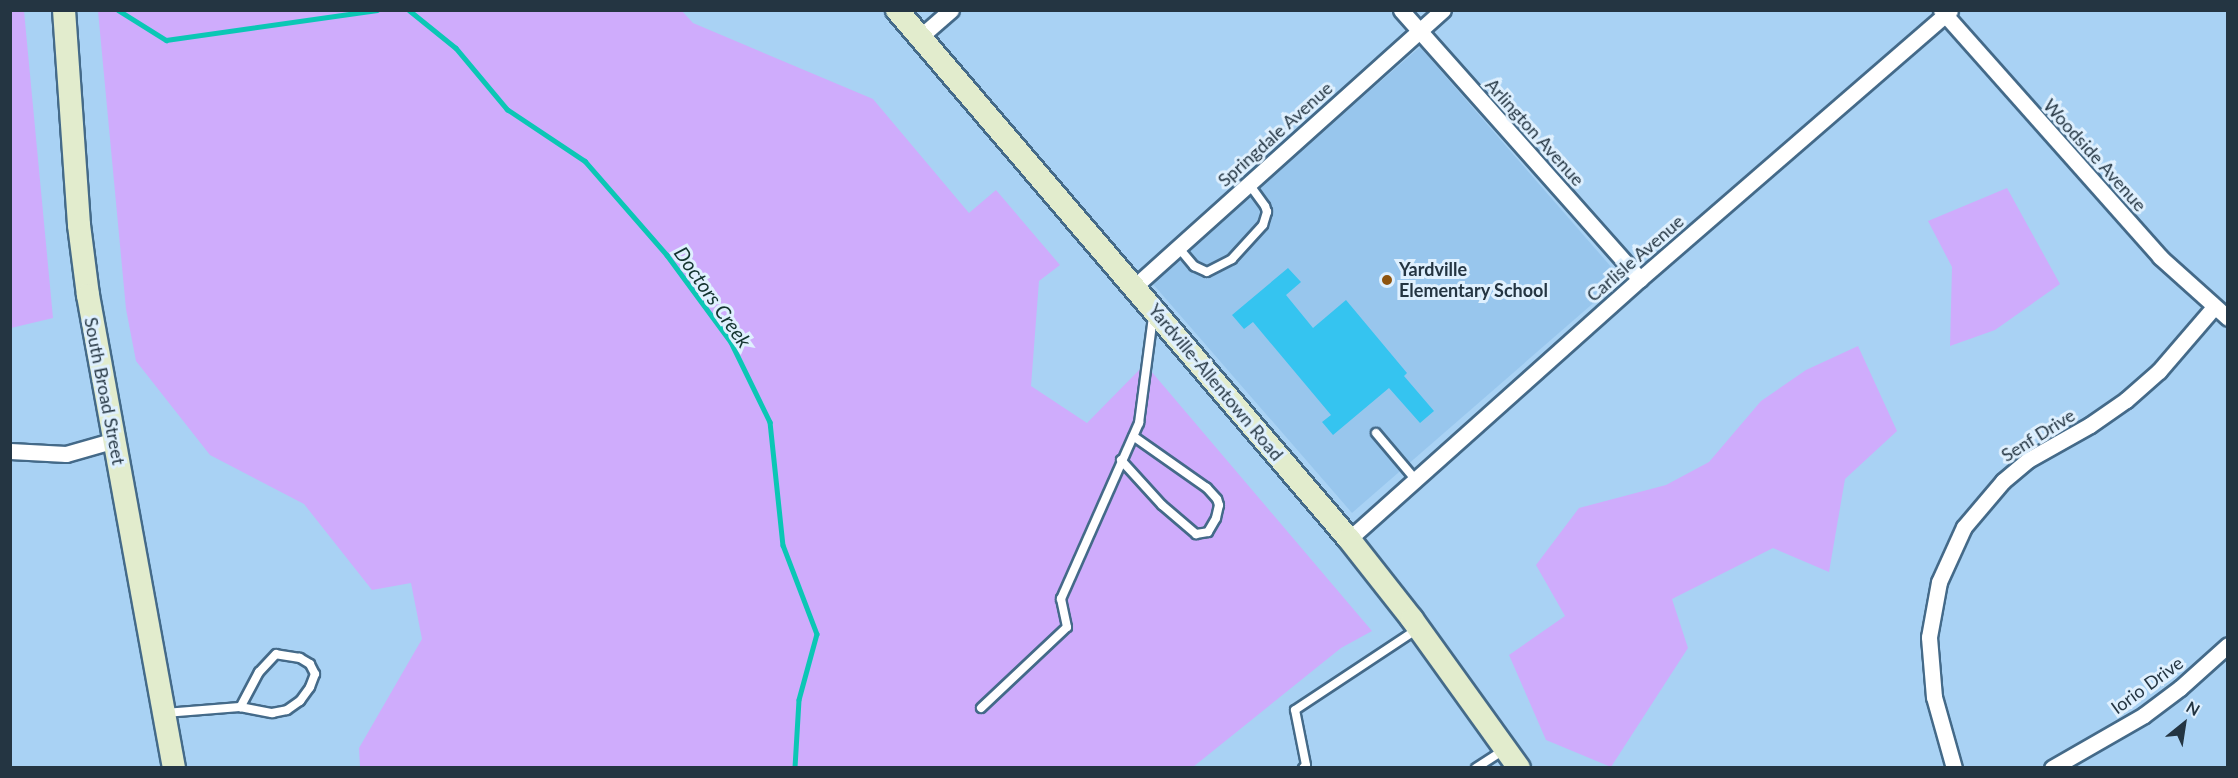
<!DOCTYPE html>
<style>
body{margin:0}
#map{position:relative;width:2238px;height:778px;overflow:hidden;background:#a9d2f4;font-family:Lato,sans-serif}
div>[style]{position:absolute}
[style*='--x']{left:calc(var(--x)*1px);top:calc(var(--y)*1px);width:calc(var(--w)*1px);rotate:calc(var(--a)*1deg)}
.built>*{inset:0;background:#98c6ed;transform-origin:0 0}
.green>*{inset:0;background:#cfacfc}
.stream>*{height:4.5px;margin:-2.25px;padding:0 2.25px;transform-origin:2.25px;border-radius:2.25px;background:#0bc7b5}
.building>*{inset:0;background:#35c4f0}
.roads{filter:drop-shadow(2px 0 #446a89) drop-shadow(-2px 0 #446a89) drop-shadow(0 2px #446a89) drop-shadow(0 -2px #446a89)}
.lane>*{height:8px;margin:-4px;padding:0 4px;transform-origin:4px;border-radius:4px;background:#fff}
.street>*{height:15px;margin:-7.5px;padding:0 7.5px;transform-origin:7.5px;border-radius:7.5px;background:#fff}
.secondary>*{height:22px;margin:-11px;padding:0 11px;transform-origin:11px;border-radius:11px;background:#e2eccd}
.dots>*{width:16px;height:16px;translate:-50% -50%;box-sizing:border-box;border:3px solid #dff0fe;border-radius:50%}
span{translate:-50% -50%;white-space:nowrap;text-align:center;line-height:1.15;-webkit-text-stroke:6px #dff0fe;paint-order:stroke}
.street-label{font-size:18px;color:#243542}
.poi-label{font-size:18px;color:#243542;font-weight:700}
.left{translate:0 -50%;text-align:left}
.water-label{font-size:20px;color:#13332f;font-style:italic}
.frame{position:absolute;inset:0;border:12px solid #243542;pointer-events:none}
.north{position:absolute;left:2154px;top:694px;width:60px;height:60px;-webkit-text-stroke:4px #dff0fe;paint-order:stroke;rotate:30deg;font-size:16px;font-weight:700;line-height:24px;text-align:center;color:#243542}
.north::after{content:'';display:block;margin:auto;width:21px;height:27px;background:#243542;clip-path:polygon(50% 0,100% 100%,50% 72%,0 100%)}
</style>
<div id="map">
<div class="built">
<i style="left:1420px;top:47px;width:307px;height:357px;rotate:49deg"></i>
</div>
<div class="green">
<i style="clip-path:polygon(10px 11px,24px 11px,53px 318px,11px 328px)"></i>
<i style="clip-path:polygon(98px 11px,682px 11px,693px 23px,873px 99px,969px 213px,996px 190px,1060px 265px,1039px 281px,1031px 386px,1087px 423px,1145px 364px,1372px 631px,1341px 648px,1193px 767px,360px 767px,359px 748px,422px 639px,411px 583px,372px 590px,304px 504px,210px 455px,136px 361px,126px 309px)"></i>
<i style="clip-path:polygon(2007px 188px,2060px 284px,1995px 330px,1950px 346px,1952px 267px,1928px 221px)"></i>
<i style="clip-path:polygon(1858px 346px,1897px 431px,1845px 479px,1829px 572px,1773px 548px,1672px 599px,1688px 648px,1611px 767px,1546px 740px,1509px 655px,1565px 616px,1536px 565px,1579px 508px,1666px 485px,1709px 462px,1761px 401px,1806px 370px)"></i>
</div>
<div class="stream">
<i style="--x:118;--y:10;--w:57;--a:32"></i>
<i style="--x:166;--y:40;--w:213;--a:-8.1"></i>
<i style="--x:409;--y:10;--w:60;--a:39"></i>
<i style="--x:456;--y:48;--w:80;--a:50.1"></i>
<i style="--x:507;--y:109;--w:94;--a:33.7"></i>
<i style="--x:585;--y:161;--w:125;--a:48.9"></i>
<i style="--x:667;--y:255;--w:108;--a:53.7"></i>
<i style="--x:731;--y:342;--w:89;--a:64"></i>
<i style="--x:770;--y:422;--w:124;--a:84"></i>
<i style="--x:783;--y:545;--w:95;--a:69.1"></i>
<i style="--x:817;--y:634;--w:68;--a:105.3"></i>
<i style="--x:799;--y:700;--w:68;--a:93.4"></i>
</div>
<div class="building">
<i style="clip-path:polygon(1288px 268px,1301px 282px,1286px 295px,1313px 328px,1346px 300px,1407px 373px,1404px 376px,1434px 411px,1420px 423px,1389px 388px,1333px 435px,1322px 422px,1331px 415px,1253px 322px,1244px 329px,1232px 315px)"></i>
</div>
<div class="roads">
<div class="lane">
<i style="--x:1178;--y:247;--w:25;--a:50"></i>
<i style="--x:1194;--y:266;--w:14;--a:25"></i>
<i style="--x:1207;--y:272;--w:28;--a:-27"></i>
<i style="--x:1232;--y:259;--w:46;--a:-47.6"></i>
<i style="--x:1263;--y:225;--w:14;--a:-73"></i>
<i style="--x:1267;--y:212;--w:6;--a:-108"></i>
<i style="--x:1265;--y:206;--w:27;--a:-126"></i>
<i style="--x:1376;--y:433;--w:60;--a:49.7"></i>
<i style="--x:1121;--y:460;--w:61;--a:47.7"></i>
<i style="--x:1162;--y:505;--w:45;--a:40.5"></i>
<i style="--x:1196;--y:534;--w:12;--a:-9"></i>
<i style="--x:1208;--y:532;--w:16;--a:-60"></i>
<i style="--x:1216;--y:518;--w:13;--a:-77"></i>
<i style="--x:1219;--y:505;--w:6;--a:-108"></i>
<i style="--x:1217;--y:499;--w:15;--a:-132"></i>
<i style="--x:1207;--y:488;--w:90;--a:-144.9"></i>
<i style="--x:981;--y:708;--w:118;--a:-43.3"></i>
<i style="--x:1067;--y:627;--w:29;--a:-102"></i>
<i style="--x:1061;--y:599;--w:193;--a:-66.1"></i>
<i style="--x:1139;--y:423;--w:107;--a:-82.5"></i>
<i style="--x:165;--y:713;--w:75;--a:-4.6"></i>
<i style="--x:240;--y:707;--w:33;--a:11"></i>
<i style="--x:272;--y:713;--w:15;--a:-11"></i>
<i style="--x:287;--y:710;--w:16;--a:-35"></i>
<i style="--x:300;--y:701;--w:17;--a:-54"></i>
<i style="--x:310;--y:687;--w:14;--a:-69"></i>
<i style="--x:315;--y:674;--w:11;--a:-117"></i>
<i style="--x:310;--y:664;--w:12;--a:-149"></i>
<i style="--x:300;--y:658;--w:24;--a:-171"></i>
<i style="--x:276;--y:654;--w:25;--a:133"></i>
<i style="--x:259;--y:672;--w:40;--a:118"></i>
<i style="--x:1303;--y:768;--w:4;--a:-45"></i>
<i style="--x:1306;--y:765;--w:56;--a:-101.3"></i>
<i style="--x:1295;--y:710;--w:145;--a:-33.5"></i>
<i style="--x:1476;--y:768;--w:33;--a:-33"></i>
</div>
<div class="street">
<i style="--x:1401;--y:10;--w:360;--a:48.4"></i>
<i style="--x:1941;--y:10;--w:330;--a:48.4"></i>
<i style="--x:2160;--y:257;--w:91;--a:41.9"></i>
<i style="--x:920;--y:37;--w:41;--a:-41.1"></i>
<i style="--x:1134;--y:287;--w:415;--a:-41.9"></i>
<i style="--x:10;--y:451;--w:56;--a:3.1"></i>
<i style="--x:66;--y:454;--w:51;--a:-15.9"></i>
<i style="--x:1349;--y:539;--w:390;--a:-41.8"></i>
<i style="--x:1640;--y:279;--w:410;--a:-40.9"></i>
<i style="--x:1954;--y:768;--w:74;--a:-105.7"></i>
<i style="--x:1934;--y:697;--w:60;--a:-94.8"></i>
<i style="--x:1929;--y:637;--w:56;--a:-79.7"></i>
<i style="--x:1939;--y:582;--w:60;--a:-65.6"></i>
<i style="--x:1964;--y:527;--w:60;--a:-49.7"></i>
<i style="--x:2003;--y:481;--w:33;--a:-40"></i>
<i style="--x:2028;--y:460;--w:71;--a:-29.4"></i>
<i style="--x:2090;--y:425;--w:44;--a:-34.8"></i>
<i style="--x:2126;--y:400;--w:44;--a:-41.3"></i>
<i style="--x:2159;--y:371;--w:84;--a:-49.3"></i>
<i style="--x:2052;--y:768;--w:106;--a:-29.9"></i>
<i style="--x:2144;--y:715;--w:45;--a:-36.9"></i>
<i style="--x:2180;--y:688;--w:64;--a:-41.9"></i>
</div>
<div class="secondary">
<i style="--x:64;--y:10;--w:216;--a:86"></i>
<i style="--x:79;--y:225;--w:71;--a:82.7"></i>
<i style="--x:88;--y:295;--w:481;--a:79.7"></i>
<i style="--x:897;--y:10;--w:696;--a:49.49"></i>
<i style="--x:1349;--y:539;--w:102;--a:51.8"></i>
<i style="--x:1412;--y:619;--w:183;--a:54.3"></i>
</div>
</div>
<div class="dots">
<i style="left:1387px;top:280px;background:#8e540e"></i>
</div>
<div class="street-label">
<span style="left:1535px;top:132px;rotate:48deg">Arlington Avenue</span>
<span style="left:1275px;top:134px;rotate:-42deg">Springdale Avenue</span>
<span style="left:2095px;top:155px;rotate:48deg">Woodside Avenue</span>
<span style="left:1635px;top:258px;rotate:-41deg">Carlisle Avenue</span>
<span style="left:1216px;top:382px;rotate:50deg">Yardville-Allentown Road</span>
<span style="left:105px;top:391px;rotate:79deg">South Broad Street</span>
<span style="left:2038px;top:435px;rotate:-32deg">Senf Drive</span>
<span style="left:2147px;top:685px;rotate:-36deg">Iorio Drive</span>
</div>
<div class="poi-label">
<span class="left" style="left:1399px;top:280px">Yardville<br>Elementary School</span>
</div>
<div class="water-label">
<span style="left:713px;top:297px;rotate:55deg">Doctors Creek</span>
</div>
<div class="frame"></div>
<div class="north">N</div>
</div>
